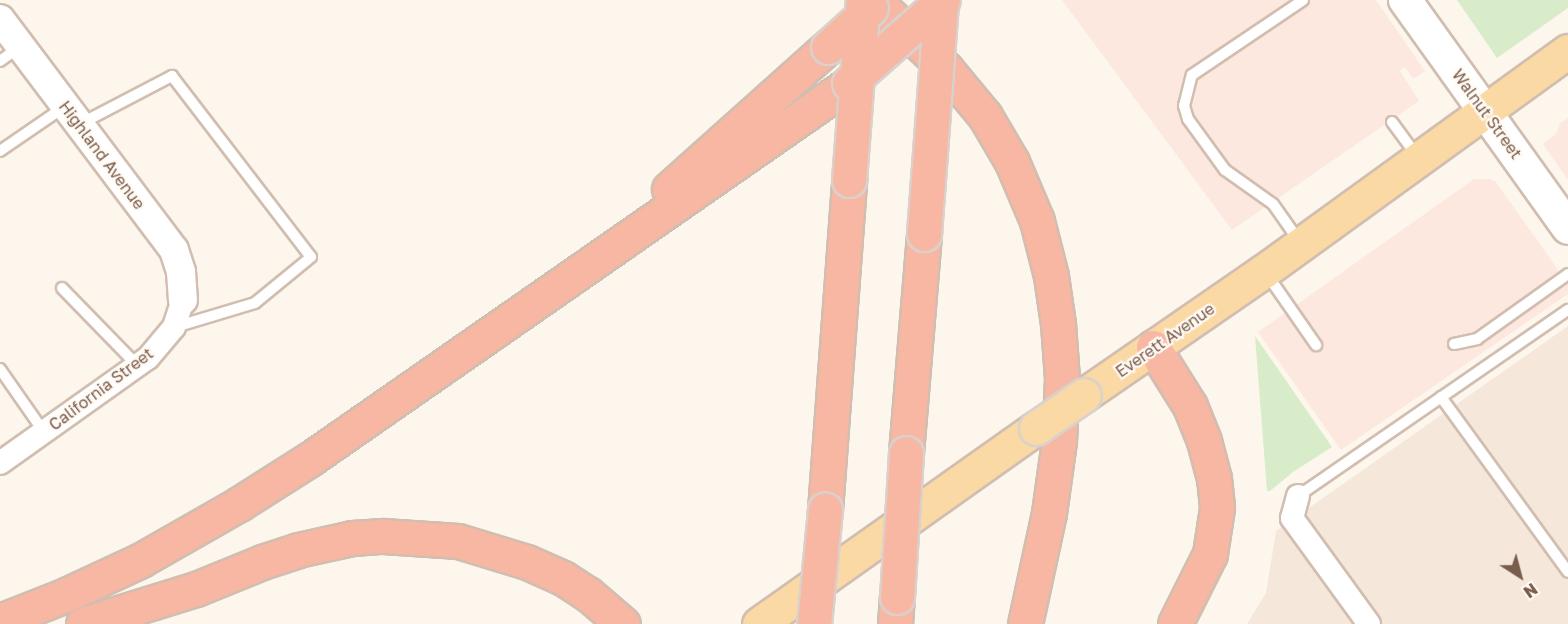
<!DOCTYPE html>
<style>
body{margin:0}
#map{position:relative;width:1568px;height:624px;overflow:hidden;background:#fdf6ec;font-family:"Golos Text",sans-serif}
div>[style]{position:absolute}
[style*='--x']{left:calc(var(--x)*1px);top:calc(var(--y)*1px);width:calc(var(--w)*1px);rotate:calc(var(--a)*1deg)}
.residential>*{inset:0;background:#f5e8da}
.commercial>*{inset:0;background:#fde8e0}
.green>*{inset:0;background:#d8ecc9}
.roads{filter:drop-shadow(2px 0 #d1beb0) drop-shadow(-2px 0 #d1beb0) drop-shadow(0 2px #d1beb0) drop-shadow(0 -2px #d1beb0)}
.service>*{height:10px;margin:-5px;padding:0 5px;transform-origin:5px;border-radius:5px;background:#fff}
.minor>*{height:22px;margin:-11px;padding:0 11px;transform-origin:11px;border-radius:11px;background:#fff}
.tertiary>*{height:28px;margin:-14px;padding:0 14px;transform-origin:14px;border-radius:14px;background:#fff}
.secondary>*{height:32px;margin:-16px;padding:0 16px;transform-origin:16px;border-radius:16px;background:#fff}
.primary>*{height:33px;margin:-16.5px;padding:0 16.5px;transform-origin:16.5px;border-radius:16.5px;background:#fbd9a5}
.motorway>*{height:33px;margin:-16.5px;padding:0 16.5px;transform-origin:16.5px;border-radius:16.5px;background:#f7b7a3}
.bridges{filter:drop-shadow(2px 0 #dad1cd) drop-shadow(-2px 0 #dad1cd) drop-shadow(0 2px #dad1cd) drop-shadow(0 -2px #dad1cd)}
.primary-bridge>*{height:33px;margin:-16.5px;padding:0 16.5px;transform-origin:16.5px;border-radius:16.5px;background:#fbd9a5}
.motorway-bridge>*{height:33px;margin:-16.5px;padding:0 16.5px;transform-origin:16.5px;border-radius:16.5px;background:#f7b7a3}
span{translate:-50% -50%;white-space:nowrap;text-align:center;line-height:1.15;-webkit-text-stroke:4.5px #fffaf3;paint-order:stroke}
.street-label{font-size:16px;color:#7a5c4d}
.north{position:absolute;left:1490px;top:546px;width:60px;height:60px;-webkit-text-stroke:4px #fffaf3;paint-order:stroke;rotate:144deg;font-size:16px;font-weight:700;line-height:24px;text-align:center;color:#7a5c4d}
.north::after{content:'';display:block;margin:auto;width:21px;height:27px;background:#7a5c4d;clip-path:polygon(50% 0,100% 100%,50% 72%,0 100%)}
</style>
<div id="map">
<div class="residential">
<i style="clip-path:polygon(1568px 326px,1568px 624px,1247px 624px,1266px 593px,1276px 531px)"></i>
</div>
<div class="commercial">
<i style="clip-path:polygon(1062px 0,1376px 0,1425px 71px,1413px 79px,1405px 67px,1400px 71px,1419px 101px,1232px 230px)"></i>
<i style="clip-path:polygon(1568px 118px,1568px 180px,1543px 144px,1556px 134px,1560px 123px)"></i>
<i style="clip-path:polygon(1474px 179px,1490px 179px,1496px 182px,1568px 284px,1568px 294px,1341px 450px,1258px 332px)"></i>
</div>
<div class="green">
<i style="clip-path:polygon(1457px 0,1568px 0,1568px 8px,1497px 58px)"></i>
<i style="clip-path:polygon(1255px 336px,1332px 447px,1293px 472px,1270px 491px,1267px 491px)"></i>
</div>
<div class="roads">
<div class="service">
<i style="--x:0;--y:61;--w:24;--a:-36"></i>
<i style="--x:1392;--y:122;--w:42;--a:53.7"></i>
<i style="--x:80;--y:124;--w:104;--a:-27.6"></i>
<i style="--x:172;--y:76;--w:228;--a:52.5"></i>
<i style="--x:311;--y:257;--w:72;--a:140.6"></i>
<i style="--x:255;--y:303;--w:84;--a:163.3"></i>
<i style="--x:0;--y:151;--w:78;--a:-34.5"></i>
<i style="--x:1299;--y:241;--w:45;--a:-125.1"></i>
<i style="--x:1273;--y:204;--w:59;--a:-144.7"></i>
<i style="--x:1225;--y:170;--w:63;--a:-126"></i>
<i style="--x:1188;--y:119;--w:14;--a:-107"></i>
<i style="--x:1184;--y:106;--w:32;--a:-76"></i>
<i style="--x:1192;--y:75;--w:134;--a:-34"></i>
<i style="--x:1266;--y:273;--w:88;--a:55.2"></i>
<i style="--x:62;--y:288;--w:107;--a:45.8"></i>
<i style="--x:1454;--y:344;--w:24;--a:-12"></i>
<i style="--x:1477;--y:339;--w:112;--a:-35.5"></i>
<i style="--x:0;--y:369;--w:77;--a:55.1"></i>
<i style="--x:1441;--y:397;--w:216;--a:54"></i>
<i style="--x:1298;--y:496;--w:328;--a:-34.6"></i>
</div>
<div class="minor">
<i style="--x:0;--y:463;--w:181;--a:-35.4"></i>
<i style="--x:148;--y:358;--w:40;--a:-50"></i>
<i style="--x:174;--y:327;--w:28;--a:-72"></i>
<i style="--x:1298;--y:496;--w:23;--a:105"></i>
<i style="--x:1292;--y:518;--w:131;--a:54"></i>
</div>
<div class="tertiary">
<i style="--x:0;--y:19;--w:289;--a:53"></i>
<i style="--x:174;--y:250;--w:23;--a:72"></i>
<i style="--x:181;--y:272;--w:28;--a:86"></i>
</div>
<div class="secondary">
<i style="--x:1405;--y:0;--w:280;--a:54.4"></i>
</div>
<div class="primary">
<i style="--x:1084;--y:395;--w:219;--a:-34.6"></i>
<i style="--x:1264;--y:271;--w:375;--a:-35.9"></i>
<i style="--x:759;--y:624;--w:339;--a:-35.3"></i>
</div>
<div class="motorway">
<i style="--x:874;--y:0;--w:100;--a:43.8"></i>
<i style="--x:946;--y:69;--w:61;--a:50.3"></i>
<i style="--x:985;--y:116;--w:53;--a:59.6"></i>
<i style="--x:1012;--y:162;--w:64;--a:67"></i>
<i style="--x:1037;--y:221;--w:57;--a:75.7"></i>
<i style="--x:1051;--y:276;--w:49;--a:81.7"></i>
<i style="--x:1058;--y:324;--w:54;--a:85.8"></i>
<i style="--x:1062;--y:378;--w:63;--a:92.7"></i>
<i style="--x:1059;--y:441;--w:73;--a:97.9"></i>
<i style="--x:1049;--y:513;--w:114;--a:102.2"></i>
<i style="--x:669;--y:189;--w:213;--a:-41.8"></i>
<i style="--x:1153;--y:347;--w:70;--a:57.9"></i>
<i style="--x:1190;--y:406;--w:38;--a:68"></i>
<i style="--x:1204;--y:441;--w:38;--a:75"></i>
<i style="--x:1214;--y:478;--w:30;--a:84"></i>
<i style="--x:1217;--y:508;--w:47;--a:98.7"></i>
<i style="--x:1210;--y:554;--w:78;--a:116.6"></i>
<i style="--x:906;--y:453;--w:220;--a:-85.3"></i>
<i style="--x:825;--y:510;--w:331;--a:-85.8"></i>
<i style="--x:0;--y:621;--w:71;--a:-21.5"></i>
<i style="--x:66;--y:595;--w:83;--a:-25"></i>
<i style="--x:141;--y:560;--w:113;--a:-29.7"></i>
<i style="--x:239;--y:504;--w:84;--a:-32.4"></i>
<i style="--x:310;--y:459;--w:653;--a:-34.83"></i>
<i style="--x:83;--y:624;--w:118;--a:-17.2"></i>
<i style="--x:196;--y:589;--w:71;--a:-22.2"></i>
<i style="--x:262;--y:562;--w:38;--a:-18"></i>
<i style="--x:298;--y:550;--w:55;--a:-12.5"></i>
<i style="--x:352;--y:538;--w:31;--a:-4"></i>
<i style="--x:383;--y:536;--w:75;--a:3.8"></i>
<i style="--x:458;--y:541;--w:72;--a:16.9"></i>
<i style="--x:527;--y:562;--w:39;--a:24"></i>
<i style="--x:563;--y:578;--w:30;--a:33"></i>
<i style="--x:588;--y:594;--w:46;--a:40.6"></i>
<i style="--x:895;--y:624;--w:27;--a:-86"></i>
</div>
</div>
<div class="bridges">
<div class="primary-bridge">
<i style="--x:1036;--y:428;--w:58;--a:-34.5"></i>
</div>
<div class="motorway-bridge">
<i style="--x:828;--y:47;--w:58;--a:-42.2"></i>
<i style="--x:849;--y:83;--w:125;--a:-41.4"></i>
<i style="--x:849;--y:180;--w:181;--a:-85.6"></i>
<i style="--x:924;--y:234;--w:235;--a:-85.8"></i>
<i style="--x:897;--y:597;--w:144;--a:-86.4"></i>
<i style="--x:814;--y:624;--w:115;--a:-84.5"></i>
</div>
</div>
<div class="street-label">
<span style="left:1487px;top:114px;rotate:54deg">Walnut Street</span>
<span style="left:102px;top:155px;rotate:53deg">Highland Avenue</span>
<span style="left:1165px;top:340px;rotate:-35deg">Everett Avenue</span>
<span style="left:101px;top:389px;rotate:-37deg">California Street</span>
</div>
<div class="north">N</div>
</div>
